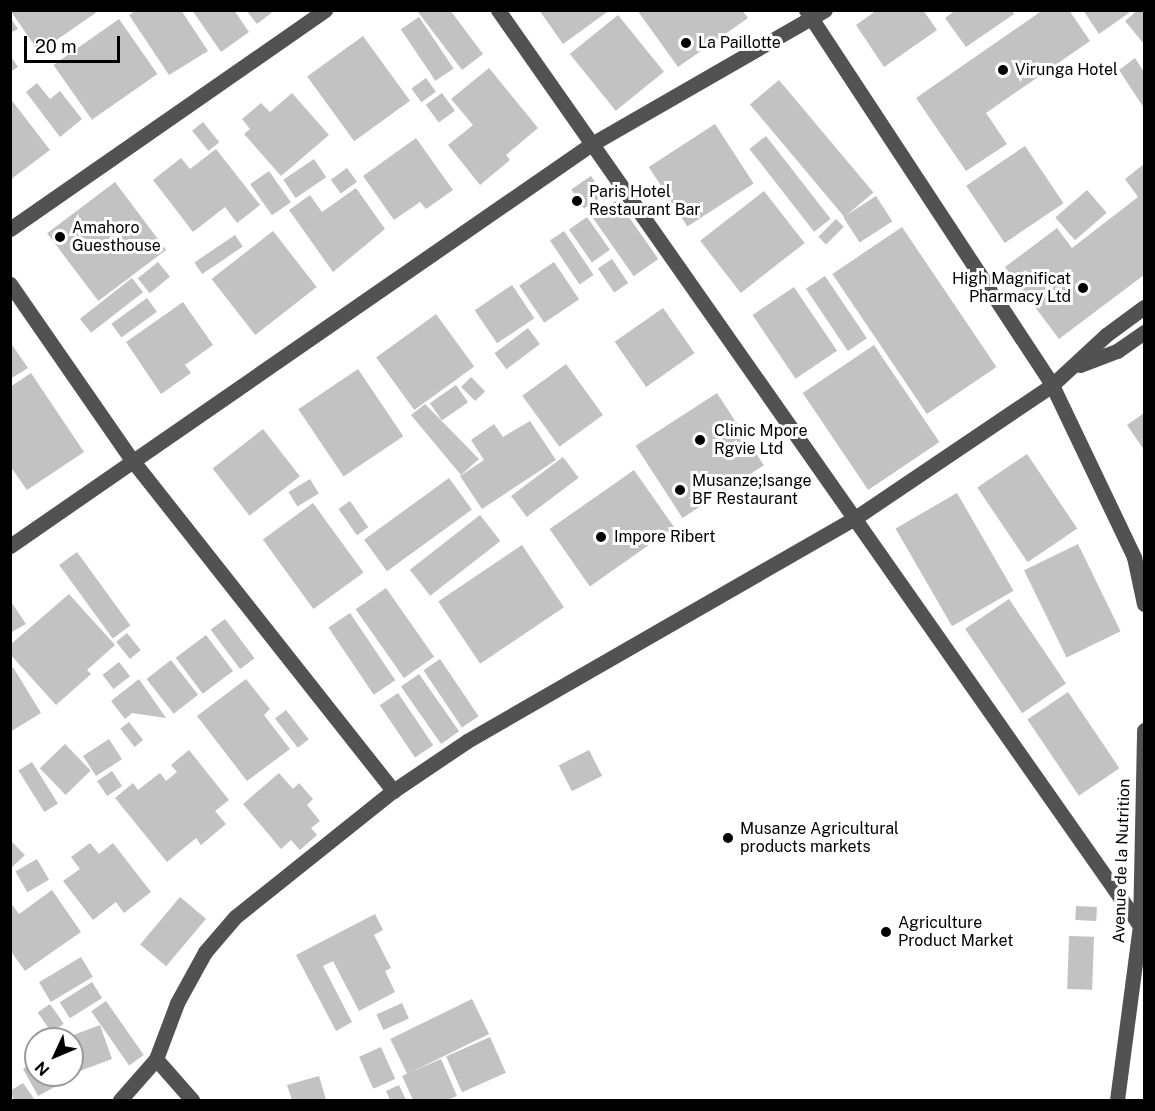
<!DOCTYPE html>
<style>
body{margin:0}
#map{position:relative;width:1155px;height:1111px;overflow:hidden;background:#fff;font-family:"Public Sans",sans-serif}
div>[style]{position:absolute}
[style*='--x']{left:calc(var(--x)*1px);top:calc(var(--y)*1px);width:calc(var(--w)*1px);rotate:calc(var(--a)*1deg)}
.building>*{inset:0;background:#c2c2c2;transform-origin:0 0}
.minor>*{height:15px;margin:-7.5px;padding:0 7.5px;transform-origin:7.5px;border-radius:7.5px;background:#525252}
.dots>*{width:16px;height:16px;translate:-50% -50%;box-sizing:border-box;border:3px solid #fff;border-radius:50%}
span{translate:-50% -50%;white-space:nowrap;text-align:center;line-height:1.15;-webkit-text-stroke:6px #fff;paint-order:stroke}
.poi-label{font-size:16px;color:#000}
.left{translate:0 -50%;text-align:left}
.right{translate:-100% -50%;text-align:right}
.street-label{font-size:16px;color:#000}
.frame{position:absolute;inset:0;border:12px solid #000;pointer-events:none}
.north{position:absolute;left:24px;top:1027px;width:60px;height:60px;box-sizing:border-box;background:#fff;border:2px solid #999;border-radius:50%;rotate:226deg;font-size:16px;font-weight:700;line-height:24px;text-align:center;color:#000}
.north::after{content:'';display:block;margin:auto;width:21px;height:27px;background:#000;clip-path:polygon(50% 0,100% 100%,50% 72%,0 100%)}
.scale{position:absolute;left:24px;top:36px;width:96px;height:27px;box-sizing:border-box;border:3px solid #000;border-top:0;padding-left:8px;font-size:18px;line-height:21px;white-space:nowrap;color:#000;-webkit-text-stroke:4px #fff;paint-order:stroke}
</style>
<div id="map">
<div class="building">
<i style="clip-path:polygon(10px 10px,100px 10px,39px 52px)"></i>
<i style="clip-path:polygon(137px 10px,181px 10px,208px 51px,169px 75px,129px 15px)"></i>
<i style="clip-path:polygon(192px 10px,234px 10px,249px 32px,221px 52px)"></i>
<i style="clip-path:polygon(246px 10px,275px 10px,257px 24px)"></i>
<i style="clip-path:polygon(450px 10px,483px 54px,462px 70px,418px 12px)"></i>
<i style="clip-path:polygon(539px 10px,610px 10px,563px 44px)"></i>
<i style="clip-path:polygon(637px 10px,742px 10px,748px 18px,678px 67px)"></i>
<i style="clip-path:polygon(877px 10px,923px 10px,937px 30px,884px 67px,856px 25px)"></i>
<i style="clip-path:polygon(956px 10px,1012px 10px,1014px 14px,966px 47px,945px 18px)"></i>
<i style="clip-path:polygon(1043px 10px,1069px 10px,1090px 41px,986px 113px,1007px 144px,966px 171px,916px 98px)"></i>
<i style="clip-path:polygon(1083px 10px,1133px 10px,1099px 34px)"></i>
<i style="clip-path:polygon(1138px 10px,1144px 10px,1144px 44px,1125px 21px)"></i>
<i style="left:618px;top:15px;width:73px;height:62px;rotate:51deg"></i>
<i style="clip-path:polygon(10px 17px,18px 29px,10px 33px)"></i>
<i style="left:419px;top:17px;width:62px;height:22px;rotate:56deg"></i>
<i style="left:119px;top:19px;width:67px;height:80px;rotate:55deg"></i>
<i style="left:363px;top:36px;width:80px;height:69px;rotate:54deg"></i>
<i style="clip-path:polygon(10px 55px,18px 67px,10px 72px)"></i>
<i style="clip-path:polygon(1135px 58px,1144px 72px,1144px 108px,1119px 70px)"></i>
<i style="clip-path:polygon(489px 68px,538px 128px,506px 155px,510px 160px,480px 185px,448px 145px,473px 125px,451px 99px)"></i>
<i style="left:426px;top:78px;width:17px;height:18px;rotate:54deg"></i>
<i style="left:779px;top:80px;width:147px;height:38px;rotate:50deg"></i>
<i style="clip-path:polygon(37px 83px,50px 99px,60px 91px,82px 119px,60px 137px,26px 92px)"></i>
<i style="clip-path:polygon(292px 93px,329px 135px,281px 176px,244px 134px,250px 129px,242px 119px,261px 103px,270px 112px)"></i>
<i style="left:442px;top:93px;width:22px;height:20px;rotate:54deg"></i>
<i style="clip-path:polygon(10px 98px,50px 150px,10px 180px)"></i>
<i style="left:203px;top:122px;width:26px;height:14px;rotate:51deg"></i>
<i style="left:715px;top:124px;width:71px;height:79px;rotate:57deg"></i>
<i style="left:766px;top:136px;width:105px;height:21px;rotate:52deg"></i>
<i style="clip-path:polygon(416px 138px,453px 190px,426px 209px,420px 202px,394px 220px,363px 176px)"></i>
<i style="left:1025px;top:146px;width:69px;height:71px;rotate:56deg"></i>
<i style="clip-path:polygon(216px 149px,260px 205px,237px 223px,225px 207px,193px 232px,153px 180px,181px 158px,190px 169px)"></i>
<i style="left:314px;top:159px;width:22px;height:37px;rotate:56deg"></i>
<i style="clip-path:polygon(1144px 164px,1144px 275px,1059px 339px,1005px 267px,1057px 228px,1072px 248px,1138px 197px,1125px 179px)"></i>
<i style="left:347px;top:168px;width:17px;height:20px;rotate:54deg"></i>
<i style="left:269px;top:171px;width:38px;height:23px;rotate:55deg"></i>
<i style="left:591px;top:176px;width:23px;height:24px;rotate:56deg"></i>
<i style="left:115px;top:182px;width:85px;height:85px;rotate:53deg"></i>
<i style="clip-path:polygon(356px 188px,385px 229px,333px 272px,289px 210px,310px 195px,322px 212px)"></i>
<i style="left:1087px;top:190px;width:30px;height:42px;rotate:49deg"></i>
<i style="left:764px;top:191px;width:66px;height:81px;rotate:52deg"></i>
<i style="left:876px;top:196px;width:30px;height:39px;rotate:57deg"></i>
<i style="left:617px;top:200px;width:72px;height:30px;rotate:55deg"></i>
<i style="left:587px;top:217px;width:40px;height:22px;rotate:55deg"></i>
<i style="left:836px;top:219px;width:11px;height:25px;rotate:45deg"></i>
<i style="left:902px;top:227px;width:169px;height:84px;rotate:56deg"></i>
<i style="left:273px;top:231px;width:71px;height:78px;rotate:52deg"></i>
<i style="left:564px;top:231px;width:53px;height:17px;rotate:56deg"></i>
<i style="left:235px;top:235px;width:14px;height:49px;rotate:56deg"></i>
<i style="left:612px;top:259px;width:29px;height:17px;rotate:56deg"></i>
<i style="left:158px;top:262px;width:19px;height:26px;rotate:51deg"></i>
<i style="left:554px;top:262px;width:45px;height:42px;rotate:56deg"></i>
<i style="left:825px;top:276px;width:75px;height:23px;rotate:56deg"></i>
<i style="left:132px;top:278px;width:18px;height:66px;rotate:52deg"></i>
<i style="left:512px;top:285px;width:40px;height:45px;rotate:56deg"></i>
<i style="left:794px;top:287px;width:77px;height:50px;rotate:56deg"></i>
<i style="left:147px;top:298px;width:17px;height:44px;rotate:54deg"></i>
<i style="clip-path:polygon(183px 302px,213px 345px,185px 365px,191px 373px,161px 394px,126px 342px)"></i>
<i style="left:663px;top:308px;width:55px;height:59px;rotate:55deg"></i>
<i style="left:436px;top:314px;width:65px;height:74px;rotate:54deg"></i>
<i style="left:528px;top:328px;width:20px;height:42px;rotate:53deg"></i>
<i style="clip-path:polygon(10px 342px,28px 368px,10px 379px)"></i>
<i style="left:874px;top:345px;width:117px;height:86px;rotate:56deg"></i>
<i style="left:566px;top:364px;width:63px;height:54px;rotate:54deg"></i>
<i style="left:358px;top:369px;width:81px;height:72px;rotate:56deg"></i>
<i style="clip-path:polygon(31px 373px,84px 452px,27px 490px,10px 466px,10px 387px)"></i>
<i style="left:471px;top:377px;width:20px;height:14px;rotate:45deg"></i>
<i style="left:456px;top:385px;width:21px;height:32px;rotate:55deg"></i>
<i style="left:717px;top:393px;width:86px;height:97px;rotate:57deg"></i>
<i style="clip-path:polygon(425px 404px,479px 459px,461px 475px,411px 415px)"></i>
<i style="clip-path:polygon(1144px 413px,1144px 450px,1127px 425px)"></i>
<i style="clip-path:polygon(530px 421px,556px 460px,482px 509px,460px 476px,484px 460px,471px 440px,494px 424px,503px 437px)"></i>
<i style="left:263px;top:429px;width:60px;height:64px;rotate:52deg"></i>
<i style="left:1027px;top:454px;width:90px;height:60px;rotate:56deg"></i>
<i style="left:563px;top:457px;width:26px;height:65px;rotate:53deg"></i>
<i style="left:634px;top:470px;width:70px;height:103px;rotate:55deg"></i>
<i style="left:449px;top:478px;width:39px;height:105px;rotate:54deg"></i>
<i style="left:310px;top:479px;width:17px;height:25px;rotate:59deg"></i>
<i style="left:957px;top:493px;width:113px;height:71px;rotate:60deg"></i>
<i style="left:350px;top:501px;width:32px;height:14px;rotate:55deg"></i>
<i style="left:313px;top:503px;width:86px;height:62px;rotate:54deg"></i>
<i style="left:480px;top:515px;width:33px;height:89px;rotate:52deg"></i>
<i style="left:1078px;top:544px;width:97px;height:60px;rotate:64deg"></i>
<i style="left:522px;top:545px;width:75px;height:101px;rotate:56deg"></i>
<i style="left:77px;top:552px;width:91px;height:22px;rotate:54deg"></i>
<i style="left:386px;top:588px;width:84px;height:37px;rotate:55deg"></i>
<i style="clip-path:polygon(69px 594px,115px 645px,87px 670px,91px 674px,56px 705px,10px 654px,10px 645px)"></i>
<i style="left:1009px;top:599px;width:102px;height:53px;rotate:56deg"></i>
<i style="clip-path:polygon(10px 600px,26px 624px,10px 633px)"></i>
<i style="left:350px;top:613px;width:81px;height:26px;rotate:56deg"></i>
<i style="left:225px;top:619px;width:49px;height:18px;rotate:53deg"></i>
<i style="left:127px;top:633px;width:22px;height:14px;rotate:51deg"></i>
<i style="left:206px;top:635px;width:45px;height:38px;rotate:53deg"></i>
<i style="left:440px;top:659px;width:69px;height:20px;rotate:56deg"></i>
<i style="left:171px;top:660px;width:44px;height:31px;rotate:52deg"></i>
<i style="left:119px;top:662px;width:18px;height:21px;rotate:52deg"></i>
<i style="clip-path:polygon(13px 667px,41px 713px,10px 732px,10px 669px)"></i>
<i style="left:419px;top:674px;width:70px;height:22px;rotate:55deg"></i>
<i style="clip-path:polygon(139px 679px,166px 718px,132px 713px,125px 719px,111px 701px)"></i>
<i style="clip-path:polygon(246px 679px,270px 709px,264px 715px,290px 749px,247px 781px,197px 716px)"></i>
<i style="left:1068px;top:692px;width:92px;height:49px;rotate:56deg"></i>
<i style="left:398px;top:693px;width:63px;height:22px;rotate:56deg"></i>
<i style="left:286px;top:710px;width:37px;height:14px;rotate:52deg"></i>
<i style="left:129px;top:722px;width:23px;height:11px;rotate:52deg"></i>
<i style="left:109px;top:739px;width:24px;height:31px;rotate:57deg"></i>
<i style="left:65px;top:744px;width:37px;height:35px;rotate:46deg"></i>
<i style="clip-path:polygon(189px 750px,229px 800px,215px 811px,226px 824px,201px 845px,196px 838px,167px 862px,115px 798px,133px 783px,138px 790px,160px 773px,166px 781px,177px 772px,171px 765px)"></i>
<i style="left:589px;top:750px;width:29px;height:34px;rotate:63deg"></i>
<i style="left:32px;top:762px;width:49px;height:16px;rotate:58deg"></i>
<i style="left:112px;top:771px;width:18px;height:18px;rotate:56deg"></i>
<i style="clip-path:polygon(279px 773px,293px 789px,299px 783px,313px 799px,307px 805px,320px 821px,311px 828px,317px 835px,300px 850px,291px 840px,281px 849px,243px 804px)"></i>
<i style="clip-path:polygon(10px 840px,25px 855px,10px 869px)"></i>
<i style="clip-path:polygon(90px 843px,99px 854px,113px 843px,151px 892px,124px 913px,116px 902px,93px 920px,63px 881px,80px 869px,71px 857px)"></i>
<i style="left:37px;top:859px;width:24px;height:25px;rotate:60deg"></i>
<i style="clip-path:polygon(52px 890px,81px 932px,25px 971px,10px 950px,10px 902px,19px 914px)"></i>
<i style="left:180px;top:897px;width:34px;height:62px;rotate:40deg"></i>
<i style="left:1076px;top:906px;width:21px;height:14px;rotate:3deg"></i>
<i style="clip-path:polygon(375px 914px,383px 930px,374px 935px,391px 968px,385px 971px,395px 992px,359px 1011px,333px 961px,323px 966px,352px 1022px,336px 1031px,296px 955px)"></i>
<i style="left:1069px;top:936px;width:25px;height:53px;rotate:2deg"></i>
<i style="left:81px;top:957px;width:23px;height:49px;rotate:59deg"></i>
<i style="left:92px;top:982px;width:19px;height:38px;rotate:58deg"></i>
<i style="left:472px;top:999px;width:39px;height:91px;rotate:64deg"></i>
<i style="left:106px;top:1001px;width:66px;height:18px;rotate:55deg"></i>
<i style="left:402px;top:1003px;width:17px;height:28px;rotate:66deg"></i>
<i style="left:50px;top:1004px;width:24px;height:15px;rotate:55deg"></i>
<i style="clip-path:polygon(100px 1025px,112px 1059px,72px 1074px,72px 1039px,63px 1039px)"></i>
<i style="left:490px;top:1037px;width:39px;height:48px;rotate:66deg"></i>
<i style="left:381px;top:1047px;width:35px;height:24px;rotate:66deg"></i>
<i style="clip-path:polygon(441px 1059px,457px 1096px,447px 1100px,413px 1100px,402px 1076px)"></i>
<i style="clip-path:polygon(36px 1062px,36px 1075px,55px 1075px,60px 1084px,38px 1096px,23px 1069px)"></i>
<i style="clip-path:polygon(319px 1076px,326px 1100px,292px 1100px,287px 1085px)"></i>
<i style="clip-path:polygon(23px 1083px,35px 1100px,14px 1100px,10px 1091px)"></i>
<i style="clip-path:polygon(399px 1085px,406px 1100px,390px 1100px,386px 1091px)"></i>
</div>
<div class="minor">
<i style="--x:498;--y:10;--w:1119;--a:54.97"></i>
<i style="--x:806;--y:10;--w:448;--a:56.7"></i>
<i style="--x:1052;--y:385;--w:191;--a:64.5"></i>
<i style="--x:1134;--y:557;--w:48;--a:78"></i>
<i style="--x:10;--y:229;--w:384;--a:-34.8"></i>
<i style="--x:10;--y:284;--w:214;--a:55.3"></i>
<i style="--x:132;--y:460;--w:422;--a:51.7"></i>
<i style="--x:1080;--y:365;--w:40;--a:-21"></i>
<i style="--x:1117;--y:351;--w:33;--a:-35"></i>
<i style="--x:10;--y:546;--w:705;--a:-34.66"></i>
<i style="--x:590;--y:145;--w:271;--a:-29.9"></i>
<i style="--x:156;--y:1059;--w:55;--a:48.7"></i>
<i style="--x:120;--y:1100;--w:55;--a:-48.7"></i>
<i style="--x:156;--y:1059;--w:60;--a:-69.4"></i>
<i style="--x:177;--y:1003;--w:58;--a:-61.2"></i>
<i style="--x:205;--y:952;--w:46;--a:-49.4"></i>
<i style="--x:235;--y:917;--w:202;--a:-38.6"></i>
<i style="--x:393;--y:791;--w:89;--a:-34"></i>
<i style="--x:467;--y:741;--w:448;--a:-29.9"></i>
<i style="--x:855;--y:518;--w:238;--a:-34"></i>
<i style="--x:1052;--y:385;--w:74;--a:-42.8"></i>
<i style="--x:1106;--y:335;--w:47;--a:-36.4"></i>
<i style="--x:1117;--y:1100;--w:176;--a:-82.5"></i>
<i style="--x:1140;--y:926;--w:196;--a:-88.8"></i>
</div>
<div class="dots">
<i style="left:686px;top:43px;background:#000"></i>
<i style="left:1003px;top:70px;background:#000"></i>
<i style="left:577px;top:201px;background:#000"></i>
<i style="left:60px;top:237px;background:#000"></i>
<i style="left:1083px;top:288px;background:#000"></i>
<i style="left:700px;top:440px;background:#000"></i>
<i style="left:680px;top:490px;background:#000"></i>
<i style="left:601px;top:537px;background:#000"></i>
<i style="left:728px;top:838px;background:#000"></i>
<i style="left:886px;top:932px;background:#000"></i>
</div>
<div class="poi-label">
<span class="left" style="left:698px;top:43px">La Paillotte</span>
<span class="left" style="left:1015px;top:70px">Virunga Hotel</span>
<span class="left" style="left:589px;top:201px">Paris Hotel<br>Restaurant Bar</span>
<span class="left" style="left:72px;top:237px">Amahoro<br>Guesthouse</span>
<span class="right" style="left:1071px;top:288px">High Magnificat<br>Pharmacy Ltd</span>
<span class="left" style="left:714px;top:440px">Clinic Mpore<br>Rgvie Ltd</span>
<span class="left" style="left:692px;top:490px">Musanze;Isange<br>BF Restaurant</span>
<span class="left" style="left:614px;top:537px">Impore Ribert</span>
<span class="left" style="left:740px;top:838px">Musanze Agricultural<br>products markets</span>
<span class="left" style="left:898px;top:932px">Agriculture<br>Product Market</span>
</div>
<div class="street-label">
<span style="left:1122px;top:861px;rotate:-88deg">Avenue de la Nutrition</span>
</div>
<div class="frame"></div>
<div class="north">N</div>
<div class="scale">20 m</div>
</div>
